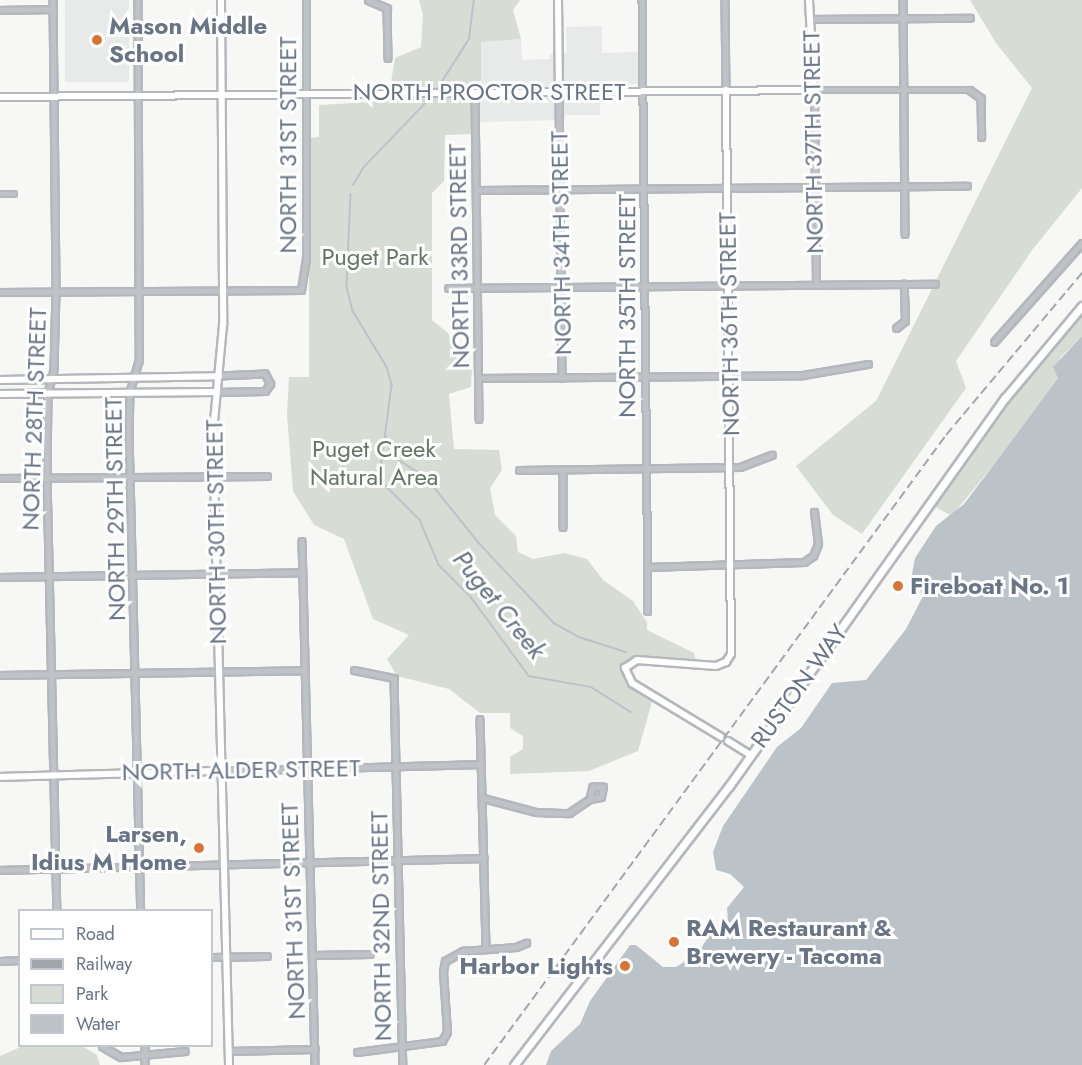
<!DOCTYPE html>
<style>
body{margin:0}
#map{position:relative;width:1082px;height:1065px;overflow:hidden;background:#f7f8f5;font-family:Jost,sans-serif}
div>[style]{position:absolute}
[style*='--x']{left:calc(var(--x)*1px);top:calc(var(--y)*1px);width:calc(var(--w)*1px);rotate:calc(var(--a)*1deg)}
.built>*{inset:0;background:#e8eae9;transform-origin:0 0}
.green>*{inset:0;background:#d7dcd5}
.water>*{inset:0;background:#bbc3c9}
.stream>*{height:1.5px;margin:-0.75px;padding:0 0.75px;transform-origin:0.75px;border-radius:0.75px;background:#bbc3c9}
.roads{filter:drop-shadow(2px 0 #b4b8bd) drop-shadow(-2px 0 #b4b8bd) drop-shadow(0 2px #b4b8bd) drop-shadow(0 -2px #b4b8bd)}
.street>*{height:4.5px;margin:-2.25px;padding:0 2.25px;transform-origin:2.25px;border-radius:2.25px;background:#bfc2c7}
.secondary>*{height:6px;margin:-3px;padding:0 3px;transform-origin:3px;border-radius:3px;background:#fff}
.primary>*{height:7px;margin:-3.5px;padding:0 3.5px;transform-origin:3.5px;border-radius:3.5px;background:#fff}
.rail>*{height:1.5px;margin-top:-0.75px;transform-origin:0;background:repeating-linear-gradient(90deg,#a1a6ad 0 9px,transparent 0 13.5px)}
.dots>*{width:16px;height:16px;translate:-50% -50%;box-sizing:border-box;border:3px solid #fff;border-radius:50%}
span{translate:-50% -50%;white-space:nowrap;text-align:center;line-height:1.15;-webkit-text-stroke:6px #fff;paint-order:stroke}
.poi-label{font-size:24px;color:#697484;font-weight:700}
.left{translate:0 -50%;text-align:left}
.right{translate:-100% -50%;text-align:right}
.street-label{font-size:24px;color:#697484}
.park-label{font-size:24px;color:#657764}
.water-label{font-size:26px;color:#65747f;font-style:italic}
.legend{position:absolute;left:18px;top:909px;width:195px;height:138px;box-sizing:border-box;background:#fff;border:2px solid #c3c7ce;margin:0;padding:8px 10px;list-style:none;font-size:18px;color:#697484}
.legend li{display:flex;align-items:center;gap:12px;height:30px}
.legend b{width:30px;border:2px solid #c3c7ce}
</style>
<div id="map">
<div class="built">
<i style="left:65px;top:0;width:64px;height:82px"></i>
<i style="clip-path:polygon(602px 26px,602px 53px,639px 52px,640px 84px,481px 88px,481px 41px,521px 39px,522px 60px,550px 59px,550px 54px,567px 53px,566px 27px)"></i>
<i style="clip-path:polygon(485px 95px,600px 95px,600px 115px,565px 115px,564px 120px,480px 122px,480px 99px)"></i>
</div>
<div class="green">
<i style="clip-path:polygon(419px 0,520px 0,513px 10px,521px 39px,481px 42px,481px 81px,475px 82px,476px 134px,445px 135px,444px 181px,432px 193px,432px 320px,448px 333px,460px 356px,472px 368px,471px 387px,449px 394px,454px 449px,499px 450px,502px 470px,490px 488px,495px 515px,516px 536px,518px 552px,533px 559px,564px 553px,587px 559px,603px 580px,633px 601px,647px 622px,647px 630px,694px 653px,696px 661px,647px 656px,626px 662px,623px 673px,630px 687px,652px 702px,638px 751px,589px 771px,510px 774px,510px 757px,523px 749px,523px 736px,510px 728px,510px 713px,480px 713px,449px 689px,397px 676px,387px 659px,409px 635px,373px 619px,344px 539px,314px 525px,293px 491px,287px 415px,289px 377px,309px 377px,309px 138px,319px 137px,319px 105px,388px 101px,395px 58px,421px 47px,423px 15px)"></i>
<i style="clip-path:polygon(970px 0,1082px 0,1082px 188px,1033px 249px,956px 361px,966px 388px,862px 534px,833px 515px,796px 466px,876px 401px,1032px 88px,996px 43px)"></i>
<i style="clip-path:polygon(1082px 313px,1082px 336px,1060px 358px,1058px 378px,995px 463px,955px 512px,950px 515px,934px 506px,1011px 397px)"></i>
<i style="clip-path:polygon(23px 1046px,82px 1046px,97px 1055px,100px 1065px,0 1065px,0 1056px)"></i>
</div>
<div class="water">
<i style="clip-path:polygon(1082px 336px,1082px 1065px,546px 1065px,551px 1051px,580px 1024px,590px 1001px,630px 945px,636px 945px,663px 967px,676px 967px,698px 953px,715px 926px,725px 928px,728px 923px,727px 908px,744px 887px,730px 874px,716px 870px,713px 852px,723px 826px,777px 747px,801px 728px,832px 683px,866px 680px,906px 629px,923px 596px,912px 574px,915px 558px,936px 526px,964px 504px,995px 463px,1058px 378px,1053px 367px)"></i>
</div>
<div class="stream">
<i style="--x:436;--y:91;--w:62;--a:-57.6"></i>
<i style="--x:469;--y:39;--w:39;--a:-83"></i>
<i style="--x:353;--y:185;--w:21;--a:-59"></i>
<i style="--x:364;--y:167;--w:100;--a:-46.2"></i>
<i style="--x:351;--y:194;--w:93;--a:92.5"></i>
<i style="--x:347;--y:287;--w:25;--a:76"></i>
<i style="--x:353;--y:311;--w:66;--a:58.7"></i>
<i style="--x:387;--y:367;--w:19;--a:74"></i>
<i style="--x:392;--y:385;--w:78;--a:97.4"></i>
<i style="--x:382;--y:462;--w:22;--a:85"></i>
<i style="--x:384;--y:484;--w:51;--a:45"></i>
<i style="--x:420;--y:520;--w:49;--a:67.1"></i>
<i style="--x:439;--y:565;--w:45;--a:45"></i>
<i style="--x:471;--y:597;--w:98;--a:53.7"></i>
<i style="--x:529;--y:676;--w:63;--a:10.1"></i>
<i style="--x:591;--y:687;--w:47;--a:32"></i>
<i style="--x:386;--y:436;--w:21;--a:73"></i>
<i style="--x:392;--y:456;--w:40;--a:32"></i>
<i style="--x:426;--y:477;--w:85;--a:51.2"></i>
<i style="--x:479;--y:543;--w:110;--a:46.8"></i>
<i style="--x:554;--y:623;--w:29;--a:29"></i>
<i style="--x:579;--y:637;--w:49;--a:17.7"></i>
</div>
<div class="roads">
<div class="street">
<i style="--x:53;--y:0;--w:292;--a:89.4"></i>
<i style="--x:56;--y:292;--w:78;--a:91.5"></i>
<i style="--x:54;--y:370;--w:25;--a:104"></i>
<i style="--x:48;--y:394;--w:82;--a:90.7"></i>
<i style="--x:47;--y:476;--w:434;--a:88.7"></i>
<i style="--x:138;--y:0;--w:361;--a:89.8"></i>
<i style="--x:139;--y:361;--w:33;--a:106"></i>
<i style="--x:130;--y:393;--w:40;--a:91.4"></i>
<i style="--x:129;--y:433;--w:477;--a:88.6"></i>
<i style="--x:368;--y:0;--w:21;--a:23"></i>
<i style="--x:387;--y:8;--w:50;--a:88.9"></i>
<i style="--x:642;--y:0;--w:611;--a:89.44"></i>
<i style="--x:725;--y:0;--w:90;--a:89.4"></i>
<i style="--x:903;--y:0;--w:234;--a:89.5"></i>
<i style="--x:0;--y:10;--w:53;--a:-1.1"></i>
<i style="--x:810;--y:19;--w:160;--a:-0.4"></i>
<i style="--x:559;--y:91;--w:287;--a:89.4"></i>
<i style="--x:475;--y:92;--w:327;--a:89.3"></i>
<i style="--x:476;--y:190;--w:491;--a:-0.5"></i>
<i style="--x:0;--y:194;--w:14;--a:0"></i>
<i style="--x:816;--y:285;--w:195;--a:-90.6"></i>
<i style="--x:814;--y:90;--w:156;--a:0"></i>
<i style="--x:970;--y:90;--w:14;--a:36"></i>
<i style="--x:981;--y:98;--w:39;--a:89"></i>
<i style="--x:448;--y:288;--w:487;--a:-0.5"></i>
<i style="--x:0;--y:292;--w:301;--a:-0.4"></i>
<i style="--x:301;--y:290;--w:32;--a:-81"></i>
<i style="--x:306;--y:258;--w:258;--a:-90"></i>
<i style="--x:896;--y:328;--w:11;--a:-38"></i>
<i style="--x:905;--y:321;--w:37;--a:-92"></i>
<i style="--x:994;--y:342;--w:132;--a:-48.4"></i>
<i style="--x:478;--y:378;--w:325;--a:-0.5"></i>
<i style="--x:803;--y:375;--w:66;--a:-9.6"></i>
<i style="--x:216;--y:392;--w:49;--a:-1.2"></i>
<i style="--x:265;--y:391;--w:9;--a:-54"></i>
<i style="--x:270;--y:384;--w:11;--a:-117"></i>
<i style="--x:265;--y:374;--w:46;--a:177.5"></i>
<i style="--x:519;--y:470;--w:221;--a:-0.8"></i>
<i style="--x:740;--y:467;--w:34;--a:-21"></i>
<i style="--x:563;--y:470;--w:57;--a:90"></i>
<i style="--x:0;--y:478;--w:267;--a:-0.4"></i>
<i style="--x:302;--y:541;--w:524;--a:88.58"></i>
<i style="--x:647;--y:567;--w:157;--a:-1.8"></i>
<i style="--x:804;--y:562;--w:11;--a:-34"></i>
<i style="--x:813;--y:556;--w:13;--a:-67"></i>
<i style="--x:818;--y:544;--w:32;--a:-97"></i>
<i style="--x:0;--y:577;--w:302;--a:-0.9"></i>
<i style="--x:354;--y:670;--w:41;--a:11.3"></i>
<i style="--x:394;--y:678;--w:387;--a:88.7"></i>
<i style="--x:0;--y:675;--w:304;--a:-0.9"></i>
<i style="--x:480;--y:719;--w:230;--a:88.5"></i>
<i style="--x:221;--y:771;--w:260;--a:-1.5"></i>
<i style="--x:483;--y:798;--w:55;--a:14.8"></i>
<i style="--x:536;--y:812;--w:33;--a:2"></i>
<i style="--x:569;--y:813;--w:25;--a:-34"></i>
<i style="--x:590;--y:799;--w:11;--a:-10"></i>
<i style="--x:601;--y:797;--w:10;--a:-79"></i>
<i style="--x:603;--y:787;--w:10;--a:180"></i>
<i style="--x:593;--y:787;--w:12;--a:104"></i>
<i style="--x:0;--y:870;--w:484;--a:-1.4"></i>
<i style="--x:312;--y:955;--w:58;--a:-1"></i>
<i style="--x:212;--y:957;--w:55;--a:-1"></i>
<i style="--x:0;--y:961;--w:20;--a:-3"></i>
<i style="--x:102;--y:1046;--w:22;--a:30"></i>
<i style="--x:121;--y:1057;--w:64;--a:-5.4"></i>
<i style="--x:145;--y:1046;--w:19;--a:90"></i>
<i style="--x:229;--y:1051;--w:86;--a:-1.3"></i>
<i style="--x:357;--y:1052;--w:86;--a:-7.4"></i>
<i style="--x:442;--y:1041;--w:10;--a:-61"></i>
<i style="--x:447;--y:1032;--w:60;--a:-93.8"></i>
<i style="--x:443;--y:972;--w:11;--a:-80"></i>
<i style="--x:445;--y:961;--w:21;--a:-29"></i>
<i style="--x:463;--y:951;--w:53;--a:-4.3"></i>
<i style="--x:516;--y:947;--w:11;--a:-22"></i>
</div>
<div class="secondary">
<i style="--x:221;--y:0;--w:325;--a:89.6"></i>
<i style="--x:223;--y:325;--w:107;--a:95.3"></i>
<i style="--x:213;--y:432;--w:633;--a:88.55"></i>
<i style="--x:558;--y:0;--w:91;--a:89.4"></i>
<i style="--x:0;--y:97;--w:814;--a:-0.49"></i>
<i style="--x:814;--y:90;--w:90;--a:-93.2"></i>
<i style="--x:0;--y:380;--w:219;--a:-1"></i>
<i style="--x:0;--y:394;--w:216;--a:-0.5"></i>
<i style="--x:721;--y:737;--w:104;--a:-148.8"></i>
<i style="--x:632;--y:683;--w:17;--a:-115"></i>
<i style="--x:625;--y:668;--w:14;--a:-34"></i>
<i style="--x:637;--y:660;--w:79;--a:4.3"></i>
<i style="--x:716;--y:666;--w:11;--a:-22"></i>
<i style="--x:726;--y:662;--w:9;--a:-58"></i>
<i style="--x:731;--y:654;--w:564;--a:-90.51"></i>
<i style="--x:728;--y:741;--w:25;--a:32"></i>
<i style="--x:0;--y:777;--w:221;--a:-1.6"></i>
</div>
<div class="primary">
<i style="--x:514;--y:1065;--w:352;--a:-52.4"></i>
<i style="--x:729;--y:786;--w:476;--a:-54.6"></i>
<i style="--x:1005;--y:398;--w:120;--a:-50.1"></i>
</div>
</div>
<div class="rail">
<i style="--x:484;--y:1065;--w:781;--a:-53.75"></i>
<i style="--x:946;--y:435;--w:212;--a:-50"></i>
</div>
<div class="dots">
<i style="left:97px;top:40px;background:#d67537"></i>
<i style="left:898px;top:586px;background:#d67537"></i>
<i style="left:199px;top:848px;background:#d67537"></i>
<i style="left:674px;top:942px;background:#d67537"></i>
<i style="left:625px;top:966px;background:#d67537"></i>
</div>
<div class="poi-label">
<span class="left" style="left:109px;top:40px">Mason Middle<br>School</span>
<span class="left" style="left:910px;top:586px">Fireboat No. 1</span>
<span class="right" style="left:187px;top:848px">Larsen,<br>Idius M Home</span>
<span class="left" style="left:686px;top:942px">RAM Restaurant &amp;<br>Brewery - Tacoma</span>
<span class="right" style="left:613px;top:966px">Harbor Lights</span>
</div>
<div class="street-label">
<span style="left:489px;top:92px">NORTH PROCTOR STREET</span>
<span style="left:813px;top:142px;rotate:-91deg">NORTH 37TH STREET</span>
<span style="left:288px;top:145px;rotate:-90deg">NORTH 31ST STREET</span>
<span style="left:561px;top:243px;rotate:-91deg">NORTH 34TH STREET</span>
<span style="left:459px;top:256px;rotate:-91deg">NORTH 33RD STREET</span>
<span style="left:627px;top:306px;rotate:-90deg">NORTH 35TH STREET</span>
<span style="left:729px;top:324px;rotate:-91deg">NORTH 36TH STREET</span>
<span style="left:34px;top:419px;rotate:-88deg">NORTH 28TH STREET</span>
<span style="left:115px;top:509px;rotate:-91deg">NORTH 29TH STREET</span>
<span style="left:216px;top:532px;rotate:-91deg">NORTH 30TH STREET</span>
<span style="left:799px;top:686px;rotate:-54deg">RUSTON WAY</span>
<span style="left:241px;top:770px;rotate:-1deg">NORTH ALDER STREET</span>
<span style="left:293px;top:911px;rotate:-92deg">NORTH 31ST STREET</span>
<span style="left:381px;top:926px;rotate:-91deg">NORTH 32ND STREET</span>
</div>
<div class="park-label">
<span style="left:375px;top:257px">Puget Park</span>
<span style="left:374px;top:463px">Puget Creek<br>Natural Area</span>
</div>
<div class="water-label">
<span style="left:499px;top:605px;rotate:51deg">Puget Creek</span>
</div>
<ul class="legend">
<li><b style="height:8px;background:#fff"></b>Road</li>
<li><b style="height:8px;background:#a1a6ad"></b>Railway</li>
<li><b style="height:16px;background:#d7dcd5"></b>Park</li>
<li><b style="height:16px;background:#bbc3c9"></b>Water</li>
</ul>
</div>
